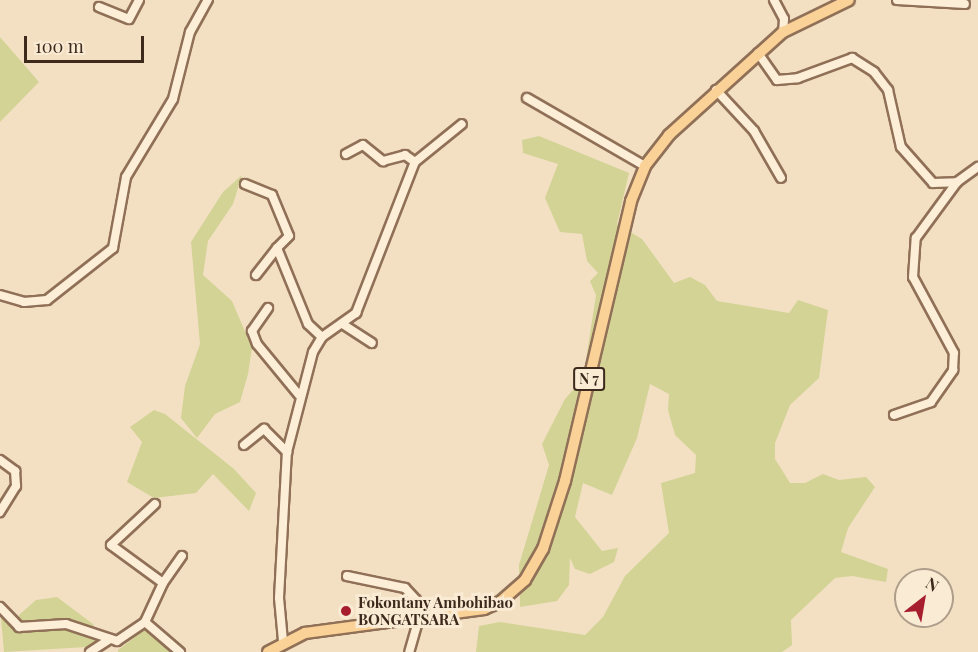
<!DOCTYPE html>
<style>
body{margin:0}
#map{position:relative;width:978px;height:652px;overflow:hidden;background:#f3e0c3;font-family:"Playfair Display",serif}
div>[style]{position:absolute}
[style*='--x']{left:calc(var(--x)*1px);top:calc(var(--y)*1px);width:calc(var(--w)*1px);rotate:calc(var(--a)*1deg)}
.green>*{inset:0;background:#d2d395}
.roads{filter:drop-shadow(2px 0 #907057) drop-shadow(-2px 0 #907057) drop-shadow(0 2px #907057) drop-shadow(0 -2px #907057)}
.minor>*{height:8px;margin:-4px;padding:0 4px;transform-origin:4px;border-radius:4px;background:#fdeed8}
.major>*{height:10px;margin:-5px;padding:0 5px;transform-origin:5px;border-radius:5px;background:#fad197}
.dots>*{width:16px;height:16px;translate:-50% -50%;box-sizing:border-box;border:3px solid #faebd4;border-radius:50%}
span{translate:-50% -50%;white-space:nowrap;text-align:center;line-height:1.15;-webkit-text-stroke:6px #faebd4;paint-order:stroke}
.shield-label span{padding:2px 4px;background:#faebd4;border:2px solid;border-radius:4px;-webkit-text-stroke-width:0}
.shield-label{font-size:14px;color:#3e2a1d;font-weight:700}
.poi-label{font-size:15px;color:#3e2a1d;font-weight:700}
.left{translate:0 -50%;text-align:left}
.north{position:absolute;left:894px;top:568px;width:60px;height:60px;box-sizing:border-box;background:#faebd4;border:2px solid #af9e8b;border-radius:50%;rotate:31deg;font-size:16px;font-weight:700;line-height:24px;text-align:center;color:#3e2a1d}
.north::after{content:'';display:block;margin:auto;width:21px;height:27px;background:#a71f2e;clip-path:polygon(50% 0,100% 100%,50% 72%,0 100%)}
.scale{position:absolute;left:24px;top:36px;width:120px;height:27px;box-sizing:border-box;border:3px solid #3e2a1d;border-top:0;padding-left:8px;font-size:18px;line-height:21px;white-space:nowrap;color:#3e2a1d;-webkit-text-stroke:4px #faebd4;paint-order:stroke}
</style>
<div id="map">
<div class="green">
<i style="clip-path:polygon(0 37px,39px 82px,0 122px)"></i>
<i style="clip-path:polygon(539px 136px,629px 173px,617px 224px,642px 239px,674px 283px,690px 277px,705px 285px,717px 301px,789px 313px,798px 300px,828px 310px,819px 378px,790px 405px,775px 443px,775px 459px,790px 483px,805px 483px,823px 474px,839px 480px,866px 477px,875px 487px,848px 528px,841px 552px,888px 569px,886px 582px,852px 576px,835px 578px,791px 620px,792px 645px,782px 652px,476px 652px,479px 626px,500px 622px,585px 635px,603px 617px,625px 576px,669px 533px,661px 483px,695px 473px,696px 455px,675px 435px,668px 410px,669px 394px,650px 384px,637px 438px,612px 495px,583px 483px,575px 517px,602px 551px,618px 548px,614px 562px,590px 574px,575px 569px,570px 558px,569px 585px,557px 601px,520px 607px,519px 565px,549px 465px,542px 444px,565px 399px,583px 379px,596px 295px,590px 281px,598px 273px,587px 261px,582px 234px,560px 232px,545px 198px,558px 164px,523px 153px,522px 140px)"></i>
<i style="clip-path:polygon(242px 175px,233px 204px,208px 241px,203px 275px,232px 301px,252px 348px,248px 374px,240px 402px,215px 414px,197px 438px,181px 418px,185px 386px,200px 344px,191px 242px,223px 192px)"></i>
<i style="clip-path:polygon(154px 410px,165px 414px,234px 469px,256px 493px,249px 511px,213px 474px,196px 493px,154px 498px,127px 482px,142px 442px,130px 427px)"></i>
<i style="clip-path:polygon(57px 597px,93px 624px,103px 646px,4px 652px,0 607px,18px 630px,19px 615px,36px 600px)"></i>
<i style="clip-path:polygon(150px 626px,174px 652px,118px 652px,118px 650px)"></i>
</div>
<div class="roads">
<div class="minor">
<i style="--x:774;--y:0;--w:21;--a:62"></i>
<i style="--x:784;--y:19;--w:13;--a:94"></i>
<i style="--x:897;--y:0;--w:68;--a:3.4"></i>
<i style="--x:99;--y:7;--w:32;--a:22"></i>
<i style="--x:129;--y:19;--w:21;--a:-62"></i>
<i style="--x:758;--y:53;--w:33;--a:55"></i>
<i style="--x:777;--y:80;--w:21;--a:-5"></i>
<i style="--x:798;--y:78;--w:58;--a:-20.3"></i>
<i style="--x:852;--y:58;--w:26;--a:32"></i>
<i style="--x:874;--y:72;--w:23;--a:52"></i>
<i style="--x:888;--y:90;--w:58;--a:77.2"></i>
<i style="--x:901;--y:147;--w:48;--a:48.4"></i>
<i style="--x:933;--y:183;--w:24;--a:-2"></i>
<i style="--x:957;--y:182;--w:26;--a:-36"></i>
<i style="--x:716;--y:90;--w:56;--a:47.2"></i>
<i style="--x:754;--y:131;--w:54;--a:60.1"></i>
<i style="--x:527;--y:98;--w:136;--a:30"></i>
<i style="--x:346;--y:154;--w:19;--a:-28"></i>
<i style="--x:363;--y:145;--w:26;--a:39"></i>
<i style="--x:383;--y:161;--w:23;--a:-15"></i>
<i style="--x:405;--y:155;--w:12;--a:35"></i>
<i style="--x:245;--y:184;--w:29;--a:22"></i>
<i style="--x:272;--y:195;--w:44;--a:67.5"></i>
<i style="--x:289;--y:236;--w:17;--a:135"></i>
<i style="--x:277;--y:248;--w:82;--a:67.8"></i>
<i style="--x:308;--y:324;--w:19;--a:43"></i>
<i style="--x:256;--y:275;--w:34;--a:-52"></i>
<i style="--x:0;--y:295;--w:25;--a:16"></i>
<i style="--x:24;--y:302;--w:23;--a:-5"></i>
<i style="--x:47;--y:300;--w:84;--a:-38.2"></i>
<i style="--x:113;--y:248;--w:72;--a:-79.6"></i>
<i style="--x:126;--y:177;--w:91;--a:-58.9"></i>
<i style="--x:173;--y:99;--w:69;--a:-75.8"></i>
<i style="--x:190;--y:32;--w:37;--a:-61"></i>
<i style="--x:268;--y:308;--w:28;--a:125"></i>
<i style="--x:252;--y:331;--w:14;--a:69"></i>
<i style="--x:257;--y:344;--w:66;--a:50.5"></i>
<i style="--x:344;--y:325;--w:33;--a:33"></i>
<i style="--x:894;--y:415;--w:39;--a:-19"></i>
<i style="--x:931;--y:402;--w:39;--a:-55"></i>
<i style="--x:953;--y:370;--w:17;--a:-87"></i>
<i style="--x:954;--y:353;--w:86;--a:-118.3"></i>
<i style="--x:913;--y:277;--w:39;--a:-86"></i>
<i style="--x:916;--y:238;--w:69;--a:-53.8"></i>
<i style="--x:244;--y:445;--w:26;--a:-39"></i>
<i style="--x:264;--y:429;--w:33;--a:45"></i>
<i style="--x:0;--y:460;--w:19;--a:36"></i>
<i style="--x:15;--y:471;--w:15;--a:86"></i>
<i style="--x:16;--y:486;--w:31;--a:122"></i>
<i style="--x:155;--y:504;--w:60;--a:137"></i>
<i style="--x:111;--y:545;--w:64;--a:36.2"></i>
<i style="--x:347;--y:576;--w:59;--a:11.7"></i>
<i style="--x:405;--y:588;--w:16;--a:47"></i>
<i style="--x:416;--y:600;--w:18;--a:81"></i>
<i style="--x:419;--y:618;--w:35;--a:106"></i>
<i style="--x:0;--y:607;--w:28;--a:46"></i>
<i style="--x:19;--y:627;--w:47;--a:-3.7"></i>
<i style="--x:66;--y:624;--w:54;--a:18.4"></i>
<i style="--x:117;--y:641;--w:34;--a:-34"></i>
<i style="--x:145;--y:622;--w:46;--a:40.6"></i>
<i style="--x:145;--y:622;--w:43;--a:-65.2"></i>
<i style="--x:163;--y:583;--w:33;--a:-55"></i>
<i style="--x:283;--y:641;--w:43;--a:-95.3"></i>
<i style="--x:279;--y:598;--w:146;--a:-86.9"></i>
<i style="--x:287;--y:452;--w:103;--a:-75.4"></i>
<i style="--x:313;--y:352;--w:17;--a:-59"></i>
<i style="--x:322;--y:337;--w:42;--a:-35.2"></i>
<i style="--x:356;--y:313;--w:162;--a:-68.7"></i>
<i style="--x:415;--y:162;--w:60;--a:-39"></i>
<i style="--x:90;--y:652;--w:24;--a:-33"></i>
</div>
<div class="major">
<i style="--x:268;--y:652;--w:42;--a:-27.2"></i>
<i style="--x:305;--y:633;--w:181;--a:-7.6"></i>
<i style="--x:484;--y:609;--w:17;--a:-24"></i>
<i style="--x:500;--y:602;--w:33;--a:-41"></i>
<i style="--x:525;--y:580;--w:36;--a:-60"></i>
<i style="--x:543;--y:549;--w:71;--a:-72.1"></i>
<i style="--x:565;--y:481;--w:288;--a:-76.7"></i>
<i style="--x:631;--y:201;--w:38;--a:-68"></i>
<i style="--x:645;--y:166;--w:39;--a:-52"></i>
<i style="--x:669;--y:135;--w:154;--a:-42.1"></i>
<i style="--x:783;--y:32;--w:73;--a:-25.9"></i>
</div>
</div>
<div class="dots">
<i style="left:346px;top:611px;background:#a71f2e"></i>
</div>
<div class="shield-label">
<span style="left:589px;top:379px">N 7</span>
</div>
<div class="poi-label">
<span class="left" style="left:358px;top:611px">Fokontany Ambohibao<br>BONGATSARA</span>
</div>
<div class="north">N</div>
<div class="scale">100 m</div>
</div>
